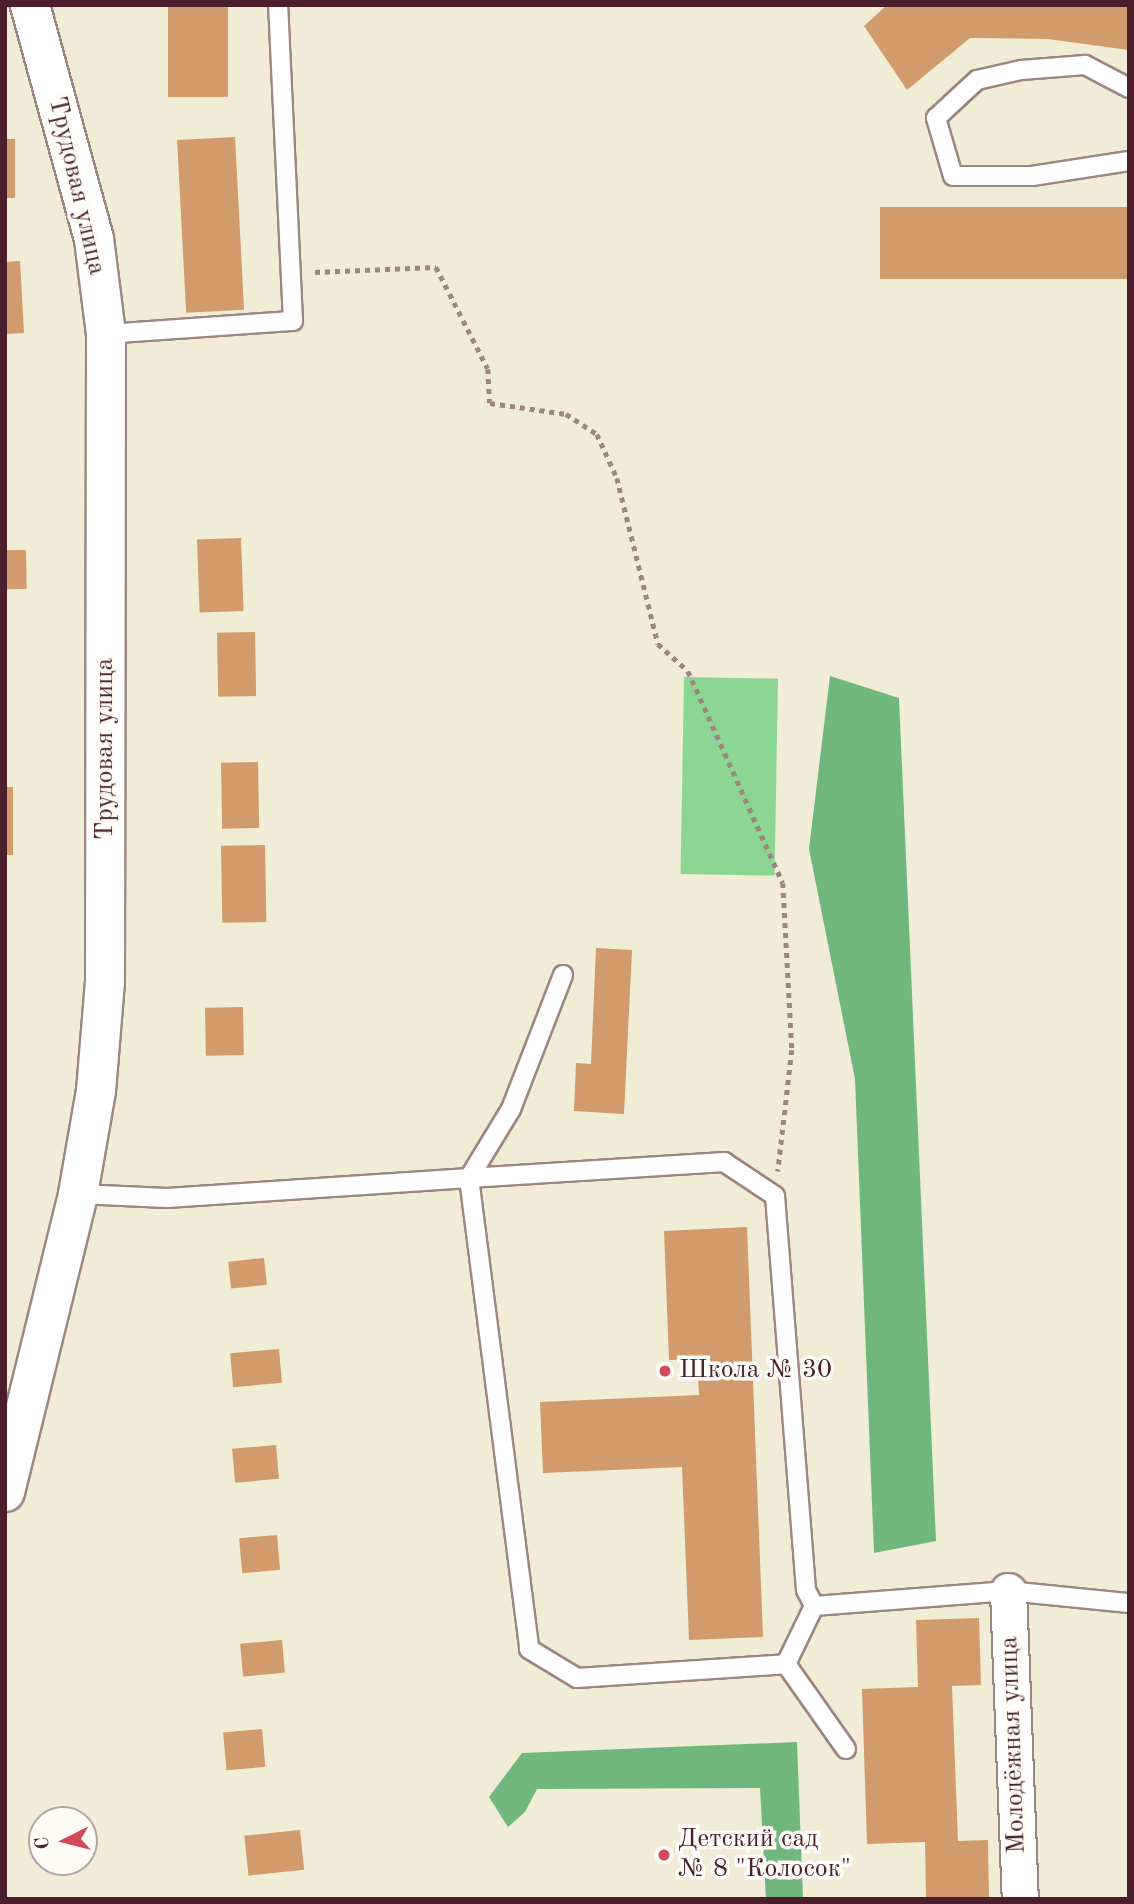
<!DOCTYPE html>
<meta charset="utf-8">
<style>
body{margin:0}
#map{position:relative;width:1134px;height:1904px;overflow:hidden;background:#f1ecd5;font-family:"Old Standard TT",serif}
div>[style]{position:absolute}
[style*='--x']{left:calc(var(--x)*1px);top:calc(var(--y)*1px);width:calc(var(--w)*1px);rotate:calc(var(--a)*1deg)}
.green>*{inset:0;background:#8bd693;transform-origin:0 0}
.forest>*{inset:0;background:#70b77d}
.building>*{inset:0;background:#d19b6b;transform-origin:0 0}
.path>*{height:4.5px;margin-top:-2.25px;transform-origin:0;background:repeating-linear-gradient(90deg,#9e8680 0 5px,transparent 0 10px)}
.roads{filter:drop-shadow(2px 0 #9e8680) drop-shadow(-2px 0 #9e8680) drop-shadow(0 2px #9e8680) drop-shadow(0 -2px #9e8680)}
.service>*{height:18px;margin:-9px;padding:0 9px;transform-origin:9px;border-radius:9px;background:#fff}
.minor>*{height:35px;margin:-17.5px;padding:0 17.5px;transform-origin:17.5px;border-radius:17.5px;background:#fff}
.secondary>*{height:38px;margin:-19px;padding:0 19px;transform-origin:19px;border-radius:19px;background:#fff}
.dots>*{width:19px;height:19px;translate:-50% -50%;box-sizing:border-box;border:4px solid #fdfcf7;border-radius:50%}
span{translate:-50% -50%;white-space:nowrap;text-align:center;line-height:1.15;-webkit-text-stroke:7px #fdfcf7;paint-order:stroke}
.street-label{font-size:26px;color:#4a1f2b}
.poi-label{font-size:26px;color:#4a1f2b}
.left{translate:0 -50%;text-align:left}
.frame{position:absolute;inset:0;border:7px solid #4a1f2b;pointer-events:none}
.north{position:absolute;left:28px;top:1806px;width:70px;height:70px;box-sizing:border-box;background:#fdfcf7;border:2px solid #b5a4a5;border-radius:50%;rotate:264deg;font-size:19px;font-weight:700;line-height:28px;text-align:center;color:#4a1f2b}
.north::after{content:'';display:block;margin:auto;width:24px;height:32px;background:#d1495b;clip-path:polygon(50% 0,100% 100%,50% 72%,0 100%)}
</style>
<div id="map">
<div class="green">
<i style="left:684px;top:677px;width:94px;height:197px;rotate:1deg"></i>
</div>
<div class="forest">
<i style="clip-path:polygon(830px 676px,899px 698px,936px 1541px,874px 1553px,855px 1079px,809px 849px)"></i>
<i style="clip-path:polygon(797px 1742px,803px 1899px,766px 1899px,760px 1788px,537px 1789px,525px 1812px,508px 1827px,489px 1797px,522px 1753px)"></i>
</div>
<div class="building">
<i style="left:168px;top:5px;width:60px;height:92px"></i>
<i style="clip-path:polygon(887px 5px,1129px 5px,1129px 50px,1048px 39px,970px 38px,907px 90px,864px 26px)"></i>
<i style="left:235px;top:137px;width:173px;height:58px;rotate:87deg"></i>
<i style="left:5px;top:139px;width:10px;height:59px"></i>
<i style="left:1129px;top:207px;width:72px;height:249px;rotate:90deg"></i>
<i style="clip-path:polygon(20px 261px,24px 333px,5px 334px,5px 262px)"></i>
<i style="left:241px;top:538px;width:73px;height:44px;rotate:88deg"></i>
<i style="left:26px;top:550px;width:39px;height:21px;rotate:89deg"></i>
<i style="left:255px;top:632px;width:64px;height:38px;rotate:89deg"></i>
<i style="left:258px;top:762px;width:66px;height:37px;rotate:89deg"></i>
<i style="left:5px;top:787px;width:8px;height:68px"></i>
<i style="left:265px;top:845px;width:77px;height:44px;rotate:89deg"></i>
<i style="clip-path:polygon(596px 948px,632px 950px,624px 1114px,574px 1111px,576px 1063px,591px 1064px)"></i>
<i style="left:243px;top:1007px;width:48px;height:38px;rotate:89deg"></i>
<i style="clip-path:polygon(747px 1227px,763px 1637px,689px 1640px,682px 1467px,543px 1473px,540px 1402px,699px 1395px,697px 1359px,669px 1360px,664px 1231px)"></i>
<i style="left:264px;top:1258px;width:27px;height:36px;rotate:84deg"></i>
<i style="left:279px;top:1349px;width:34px;height:49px;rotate:85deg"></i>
<i style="left:276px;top:1445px;width:34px;height:44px;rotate:85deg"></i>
<i style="left:277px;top:1535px;width:35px;height:38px;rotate:85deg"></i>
<i style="clip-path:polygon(979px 1618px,981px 1685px,952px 1686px,958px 1841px,988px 1840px,989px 1899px,926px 1899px,925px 1842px,867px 1844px,862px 1689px,918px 1687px,916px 1620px)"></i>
<i style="left:282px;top:1640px;width:33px;height:42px;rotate:85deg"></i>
<i style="left:262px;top:1729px;width:38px;height:39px;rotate:85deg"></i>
<i style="left:300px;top:1830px;width:40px;height:56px;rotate:84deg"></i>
</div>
<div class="path">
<i style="--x:315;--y:272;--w:121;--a:-2.4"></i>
<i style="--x:436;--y:267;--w:114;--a:63"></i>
<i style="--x:488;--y:369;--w:34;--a:87"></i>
<i style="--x:490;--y:403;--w:77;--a:8.2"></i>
<i style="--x:566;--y:414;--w:37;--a:33"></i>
<i style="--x:597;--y:434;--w:48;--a:65.6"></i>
<i style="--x:617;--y:478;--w:171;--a:76.1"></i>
<i style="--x:658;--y:644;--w:40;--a:42"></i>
<i style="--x:688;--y:671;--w:232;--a:65.9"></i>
<i style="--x:783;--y:883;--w:167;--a:86.9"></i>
<i style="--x:792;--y:1050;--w:122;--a:96.6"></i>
</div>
<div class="roads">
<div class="service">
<i style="--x:1129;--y:88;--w:50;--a:-152.4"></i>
<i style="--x:1085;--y:65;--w:64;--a:175.5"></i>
<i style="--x:1021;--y:70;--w:45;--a:167.2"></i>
<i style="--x:977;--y:80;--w:56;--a:137.2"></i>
<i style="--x:936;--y:118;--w:60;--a:73.7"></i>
<i style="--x:953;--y:176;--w:79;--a:0"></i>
<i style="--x:1032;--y:176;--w:98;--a:-8.8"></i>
<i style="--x:106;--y:334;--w:187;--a:-4"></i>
<i style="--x:293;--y:321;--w:316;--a:-92.7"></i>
<i style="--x:563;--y:975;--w:144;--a:111.2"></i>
<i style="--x:511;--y:1109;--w:81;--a:121.3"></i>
<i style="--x:469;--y:1178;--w:256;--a:-3.6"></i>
<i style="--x:724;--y:1162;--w:61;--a:33.7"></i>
<i style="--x:775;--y:1196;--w:395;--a:85.5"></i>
<i style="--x:806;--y:1590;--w:18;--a:63"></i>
<i style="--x:78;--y:1194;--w:89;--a:2.6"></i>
<i style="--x:167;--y:1198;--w:303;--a:-3.8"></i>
<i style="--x:469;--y:1178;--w:475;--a:82.7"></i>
<i style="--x:529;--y:1649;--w:56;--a:31.1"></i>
<i style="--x:577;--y:1678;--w:209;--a:-3.8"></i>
<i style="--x:786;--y:1664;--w:64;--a:-64.2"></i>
<i style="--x:814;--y:1606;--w:195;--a:-4.4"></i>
<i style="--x:1008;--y:1591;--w:122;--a:5.7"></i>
<i style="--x:786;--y:1664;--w:104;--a:54.8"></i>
</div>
<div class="minor">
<i style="--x:1008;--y:1591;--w:308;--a:87.8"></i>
</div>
<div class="secondary">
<i style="--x:5;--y:1492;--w:307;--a:-76.2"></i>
<i style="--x:78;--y:1194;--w:105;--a:-80.1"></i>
<i style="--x:96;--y:1091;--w:110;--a:-85.3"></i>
<i style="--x:105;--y:981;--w:647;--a:-89.91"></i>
<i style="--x:106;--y:334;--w:96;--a:-97.2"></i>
<i style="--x:94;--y:239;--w:243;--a:-105.3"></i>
</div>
</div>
<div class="dots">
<i style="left:665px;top:1371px;background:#d1495b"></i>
<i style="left:664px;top:1855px;background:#d1495b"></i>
</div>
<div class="street-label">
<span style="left:76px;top:186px;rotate:77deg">Трудовая улица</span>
<span style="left:106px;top:749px;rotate:-90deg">Трудовая улица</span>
<span style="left:1014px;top:1745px;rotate:-92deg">Молодёжная улица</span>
</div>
<div class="poi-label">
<span class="left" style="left:679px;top:1371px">Школа № 30</span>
<span class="left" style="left:678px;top:1855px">Детский сад<br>№ 8 "Колосок"</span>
</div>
<div class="frame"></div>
<div class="north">С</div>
</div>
